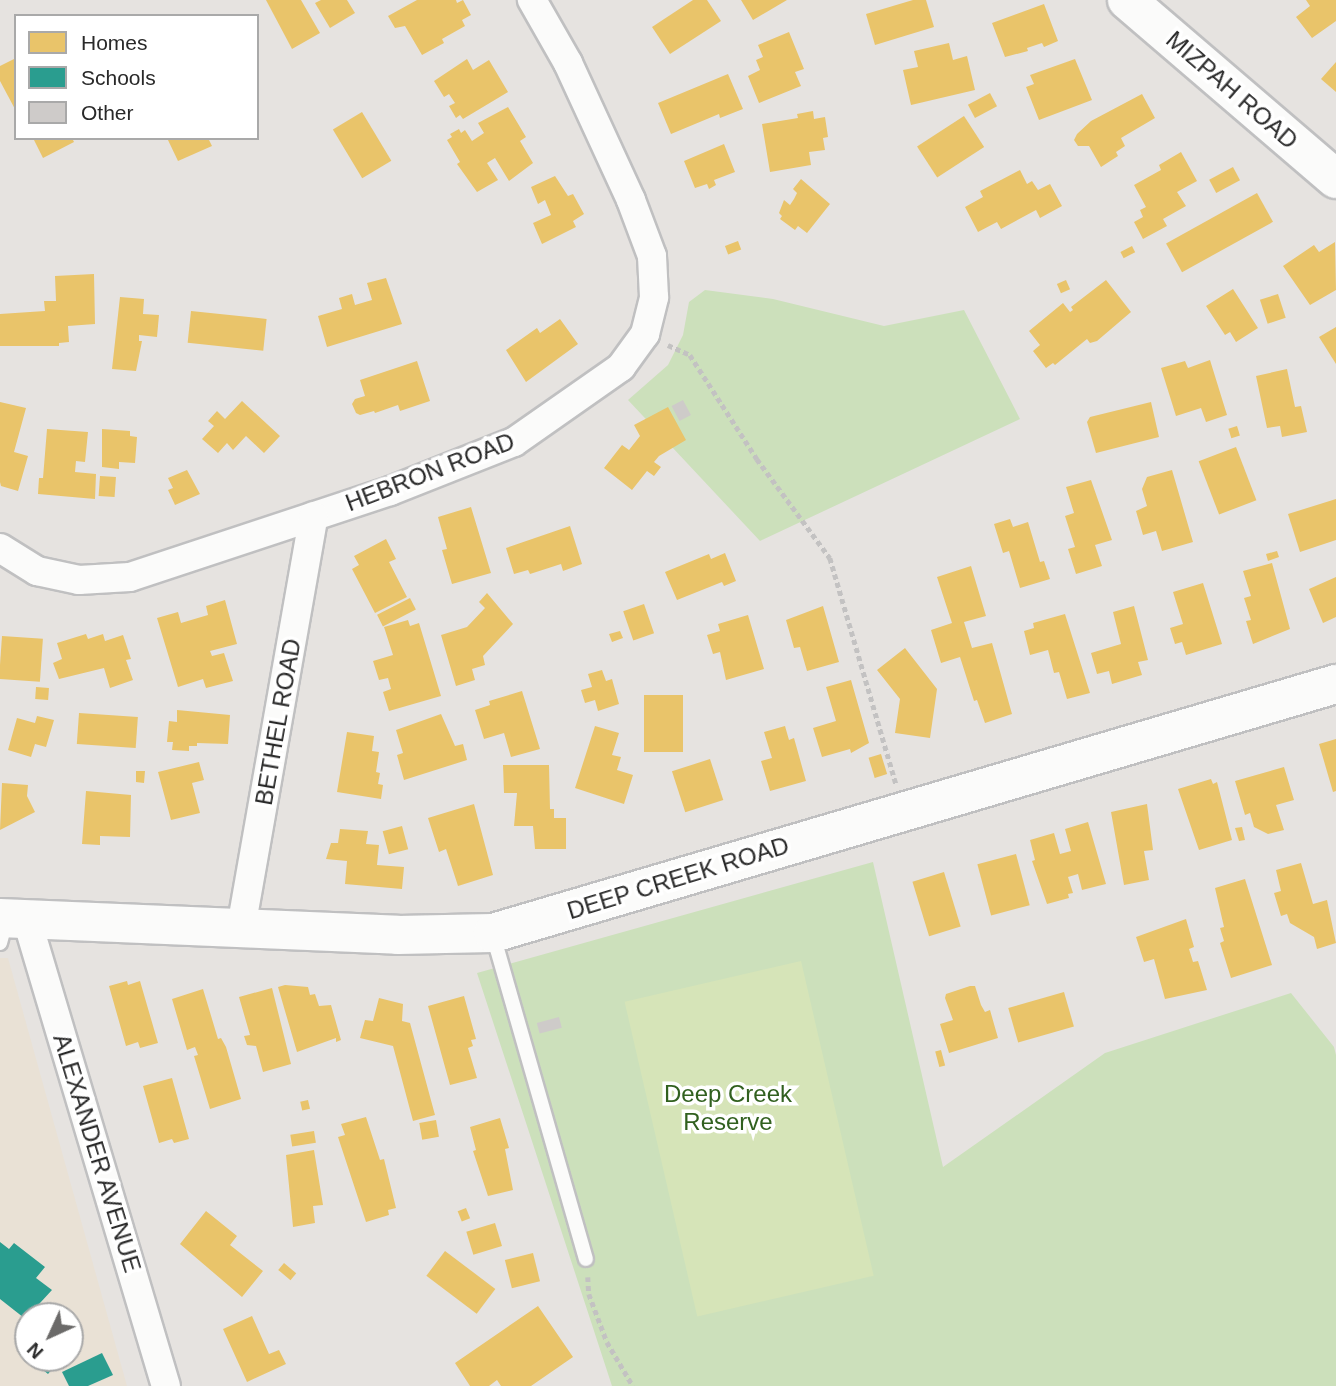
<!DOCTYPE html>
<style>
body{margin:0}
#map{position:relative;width:1336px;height:1386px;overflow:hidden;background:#e6e3e0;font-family:Helvetica,sans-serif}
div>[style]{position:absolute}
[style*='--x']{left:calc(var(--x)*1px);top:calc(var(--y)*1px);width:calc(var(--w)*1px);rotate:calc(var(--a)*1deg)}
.education>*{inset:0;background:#e9e1d5}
.green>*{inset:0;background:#cce0bb}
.pitch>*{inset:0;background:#d6e4b8;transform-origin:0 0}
.homes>*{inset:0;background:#e9c46a;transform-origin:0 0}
.schools>*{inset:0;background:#2a9d8f}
.building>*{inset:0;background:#cecbc9;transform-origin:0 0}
.path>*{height:4.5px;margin-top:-2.25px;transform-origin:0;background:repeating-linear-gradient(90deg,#c3c2c2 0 5px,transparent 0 8.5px)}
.roads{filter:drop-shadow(2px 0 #c0c0c1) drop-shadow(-2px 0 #c0c0c1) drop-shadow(0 2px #c0c0c1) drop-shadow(0 -2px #c0c0c1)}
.lane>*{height:14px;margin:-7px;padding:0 7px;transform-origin:7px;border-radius:7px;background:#fbfbfa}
.street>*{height:28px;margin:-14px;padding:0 14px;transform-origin:14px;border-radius:14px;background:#fbfbfa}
.secondary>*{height:38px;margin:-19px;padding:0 19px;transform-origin:19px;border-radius:19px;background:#fbfbfa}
span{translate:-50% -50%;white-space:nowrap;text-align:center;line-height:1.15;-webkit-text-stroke:7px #fff;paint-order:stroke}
.street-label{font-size:24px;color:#292929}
.park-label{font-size:24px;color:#31601f}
.legend{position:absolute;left:14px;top:14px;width:245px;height:126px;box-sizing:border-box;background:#fff;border:2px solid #a9a9a9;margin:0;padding:9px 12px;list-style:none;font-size:21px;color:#292929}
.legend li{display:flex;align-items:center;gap:14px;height:35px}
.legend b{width:35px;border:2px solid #a9a9a9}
.north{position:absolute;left:14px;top:1302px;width:70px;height:70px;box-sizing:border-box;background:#fff;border:2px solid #a9a9a9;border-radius:50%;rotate:225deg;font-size:19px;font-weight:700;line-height:28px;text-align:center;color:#292929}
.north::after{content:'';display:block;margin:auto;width:24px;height:32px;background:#6b6a69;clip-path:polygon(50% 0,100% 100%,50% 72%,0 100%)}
</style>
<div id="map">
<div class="education">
<i style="clip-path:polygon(evenodd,0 958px,8px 958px,127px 1386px,0 1386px,0 958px,28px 1316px,70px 1316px,70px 1358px,28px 1358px,28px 1316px)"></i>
</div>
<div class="green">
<i style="clip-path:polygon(705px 290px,773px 299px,884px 326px,964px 310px,1020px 419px,760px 541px,628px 400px,668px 365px,683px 335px,689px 302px)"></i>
<i style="clip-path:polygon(873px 862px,943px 1167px,1105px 1053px,1291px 993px,1334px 1047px,1336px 1055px,1336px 1386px,612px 1386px,477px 973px)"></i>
</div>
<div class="pitch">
<i style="left:801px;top:961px;width:323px;height:181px;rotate:77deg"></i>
</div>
<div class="homes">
<i style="clip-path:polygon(266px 0,301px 0,320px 33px,292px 49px)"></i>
<i style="clip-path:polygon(321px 0,347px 0,355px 13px,330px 28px,315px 3px)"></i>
<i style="clip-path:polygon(417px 0,456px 0,457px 3px,463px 0,471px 15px,462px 20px,465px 26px,442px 39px,444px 43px,422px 55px,405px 26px,395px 28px,388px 16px)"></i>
<i style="clip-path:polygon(693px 0,707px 0,721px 21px,670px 54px,652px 27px)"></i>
<i style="clip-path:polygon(741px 0,787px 0,753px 20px)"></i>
<i style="clip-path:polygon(913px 0,926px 0,934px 27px,875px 45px,866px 14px)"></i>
<i style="clip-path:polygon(1306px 0,1336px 0,1336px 21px,1312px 38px,1296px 17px,1310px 6px)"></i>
<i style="clip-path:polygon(1044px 4px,1058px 41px,1044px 47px,1042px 43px,1027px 48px,1028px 51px,1005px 57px,992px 23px)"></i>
<i style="clip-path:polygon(789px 32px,804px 69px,795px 72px,801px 86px,759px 103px,748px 76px,760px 70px,756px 60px,763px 57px,758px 45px)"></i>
<i style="clip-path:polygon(949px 43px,953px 60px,967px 56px,975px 90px,911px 105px,903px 70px,918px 67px,914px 51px)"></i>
<i style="clip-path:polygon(16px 58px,16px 111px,0 81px,0 66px)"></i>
<i style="clip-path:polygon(467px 59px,473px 70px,489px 60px,508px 92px,463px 119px,460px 115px,456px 118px,449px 106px,455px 103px,449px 94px,444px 97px,434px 81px)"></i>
<i style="clip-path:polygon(1075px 59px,1092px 100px,1039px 120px,1026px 87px,1034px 84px,1030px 75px)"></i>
<i style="clip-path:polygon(1336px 62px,1336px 92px,1321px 79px)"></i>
<i style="clip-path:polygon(728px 74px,743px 109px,720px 118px,719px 114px,671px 134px,658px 103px)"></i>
<i style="left:990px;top:93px;width:15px;height:25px;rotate:62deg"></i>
<i style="clip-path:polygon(1142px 94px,1155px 118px,1121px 138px,1125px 146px,1116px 152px,1118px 156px,1101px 167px,1089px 146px,1078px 146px,1074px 140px,1077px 134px,1091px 121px)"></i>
<i style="clip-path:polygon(508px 107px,526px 137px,520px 141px,533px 163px,509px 181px,495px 158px,487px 163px,498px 180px,477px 192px,457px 164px,460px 162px,447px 140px,452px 137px,450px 134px,459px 129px,461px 133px,465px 130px,472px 141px,484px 133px,478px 123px)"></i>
<i style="clip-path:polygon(813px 111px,814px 119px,825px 117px,828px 137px,823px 138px,825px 150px,809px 152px,811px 165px,770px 172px,762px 124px,798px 118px,797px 114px)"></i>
<i style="left:362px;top:112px;width:57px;height:34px;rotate:59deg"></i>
<i style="left:964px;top:116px;width:37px;height:56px;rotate:57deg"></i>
<i style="clip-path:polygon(33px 138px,72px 138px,74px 142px,43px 158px)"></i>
<i style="clip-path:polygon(167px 138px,208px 138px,212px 146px,178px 161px)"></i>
<i style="clip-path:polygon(724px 144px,735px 172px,714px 180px,716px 185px,709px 189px,707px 184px,695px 188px,684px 161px)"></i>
<i style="clip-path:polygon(1181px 152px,1197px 181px,1177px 192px,1186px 206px,1163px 219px,1167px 226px,1143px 239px,1134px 222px,1143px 217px,1140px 210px,1146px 207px,1134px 185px,1161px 170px,1159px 165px)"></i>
<i style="left:1233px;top:167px;width:15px;height:27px;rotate:62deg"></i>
<i style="clip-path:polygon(1020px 170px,1027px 184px,1032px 181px,1038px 190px,1050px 184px,1062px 206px,1040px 218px,1036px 210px,1001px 229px,997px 222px,978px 232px,965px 207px,983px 197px,980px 191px)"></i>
<i style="clip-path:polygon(555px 176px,568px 196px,573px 194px,584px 214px,573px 221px,576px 227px,542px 244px,533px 223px,551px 215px,545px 200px,538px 204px,531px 187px)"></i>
<i style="clip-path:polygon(801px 179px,830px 204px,807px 233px,798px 226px,795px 230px,780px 219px,782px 216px,779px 213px,784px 200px,790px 205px,794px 199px,797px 193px,793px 189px)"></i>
<i style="left:1257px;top:193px;width:33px;height:104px;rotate:61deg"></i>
<i style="left:738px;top:241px;width:9px;height:14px;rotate:69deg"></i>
<i style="clip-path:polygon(1335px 242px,1336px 290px,1310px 305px,1283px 266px,1314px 245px,1319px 252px)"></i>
<i style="left:1132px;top:246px;width:7px;height:13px;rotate:63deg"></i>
<i style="clip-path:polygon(94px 274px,95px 324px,68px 326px,69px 342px,59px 343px,59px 346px,0 346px,0 314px,45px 311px,44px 301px,56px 301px,55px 276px)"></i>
<i style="clip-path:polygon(386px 278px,402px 324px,327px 347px,318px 316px,342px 309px,339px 298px,352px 294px,355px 305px,372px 300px,367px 283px)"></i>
<i style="left:1066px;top:280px;width:10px;height:10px;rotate:66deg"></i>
<i style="clip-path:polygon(1106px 280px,1131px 312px,1097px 341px,1090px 343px,1087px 339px,1055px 365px,1053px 363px,1046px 368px,1033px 351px,1040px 345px,1029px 331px,1063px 303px,1070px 312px,1073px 310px,1071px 307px)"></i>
<i style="clip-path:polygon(1233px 289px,1258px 328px,1236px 342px,1230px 332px,1225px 335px,1206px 306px)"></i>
<i style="left:1278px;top:294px;width:25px;height:19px;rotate:72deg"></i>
<i style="clip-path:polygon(120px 297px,144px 299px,143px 314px,159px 315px,157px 337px,139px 335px,139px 341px,142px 341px,136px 371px,112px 369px)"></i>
<i style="left:191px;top:311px;width:76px;height:32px;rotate:6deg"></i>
<i style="clip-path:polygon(560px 319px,578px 344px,526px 382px,506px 350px,537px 328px,540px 333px)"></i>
<i style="clip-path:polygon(1336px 327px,1336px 364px,1319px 337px)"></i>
<i style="clip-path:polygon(1210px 360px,1227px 415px,1206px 422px,1201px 408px,1176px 416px,1161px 368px,1185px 361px,1188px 368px)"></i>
<i style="clip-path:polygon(417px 361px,430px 401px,400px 411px,398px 405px,375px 413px,374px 411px,360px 415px,356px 413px,352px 404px,355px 399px,365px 396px,360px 380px)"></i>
<i style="clip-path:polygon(1287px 369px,1295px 407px,1301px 406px,1307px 432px,1282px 437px,1280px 426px,1267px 428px,1256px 376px)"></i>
<i style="clip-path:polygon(242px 401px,280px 436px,264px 453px,246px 436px,233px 450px,227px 443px,218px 453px,202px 439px,214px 426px,208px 421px,217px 411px,225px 419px)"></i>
<i style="clip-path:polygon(0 402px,26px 408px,14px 452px,28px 456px,18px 491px,1px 486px,0 482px)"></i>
<i style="clip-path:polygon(1151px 402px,1159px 437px,1096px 453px,1087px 422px,1090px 417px)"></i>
<i style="clip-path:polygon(668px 407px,686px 440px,659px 456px,654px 462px,661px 467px,654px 476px,647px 471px,632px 490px,604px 468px,622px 445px,629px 450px,640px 436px,634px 425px)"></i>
<i style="left:1237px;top:426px;width:10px;height:9px;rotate:73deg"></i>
<i style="clip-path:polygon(47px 429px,88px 432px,85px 462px,76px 461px,75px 472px,96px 474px,95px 499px,38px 494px,39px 478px,43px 478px)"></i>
<i style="clip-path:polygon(102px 429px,130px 431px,130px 436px,137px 437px,135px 463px,119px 462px,119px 469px,102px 467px)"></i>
<i style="left:1236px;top:447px;width:57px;height:40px;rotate:69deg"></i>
<i style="clip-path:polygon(187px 470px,200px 494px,175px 505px,168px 490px,173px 488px,168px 478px)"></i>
<i style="clip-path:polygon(1172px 470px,1193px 542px,1162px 551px,1156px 531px,1143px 535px,1136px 511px,1147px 506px,1142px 489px,1147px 477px)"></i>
<i style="left:100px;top:476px;width:16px;height:20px;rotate:4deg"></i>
<i style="clip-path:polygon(1091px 480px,1112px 540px,1095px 545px,1102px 566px,1076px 574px,1068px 549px,1075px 547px,1065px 516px,1074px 513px,1066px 487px)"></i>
<i style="clip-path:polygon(1336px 499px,1336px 540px,1300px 552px,1288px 514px)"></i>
<i style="clip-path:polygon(471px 507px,491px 573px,452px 584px,442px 550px,447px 549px,438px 517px)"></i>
<i style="clip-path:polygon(1010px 519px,1013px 527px,1028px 522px,1040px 562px,1044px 561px,1050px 579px,1020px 588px,1009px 551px,1003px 553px,994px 524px)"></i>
<i style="clip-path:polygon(570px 526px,582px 564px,563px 571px,561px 564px,530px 574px,528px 570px,514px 574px,506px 548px)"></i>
<i style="clip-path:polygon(386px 539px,396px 559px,389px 562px,407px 597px,375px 613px,352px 569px,359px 565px,354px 556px)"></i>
<i style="clip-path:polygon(1277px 551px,1279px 557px,1268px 561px,1266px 554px)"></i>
<i style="clip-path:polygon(725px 553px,736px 581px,724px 586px,722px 582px,677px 600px,665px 572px,709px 554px,711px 559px)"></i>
<i style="clip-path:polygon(1272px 563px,1290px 629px,1253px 644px,1246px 621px,1251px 620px,1244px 598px,1251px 596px,1243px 571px)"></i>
<i style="clip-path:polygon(971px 566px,986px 616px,964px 622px,972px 648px,992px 643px,1012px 714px,985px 723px,977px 700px,974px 701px,960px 657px,941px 663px,931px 630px,952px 623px,937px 577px)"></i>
<i style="clip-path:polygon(1336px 577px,1336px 617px,1323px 623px,1309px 589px)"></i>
<i style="clip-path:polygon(1203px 583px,1222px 644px,1186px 655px,1182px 642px,1175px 644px,1170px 628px,1183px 624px,1173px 592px)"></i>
<i style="clip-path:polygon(487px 593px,513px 624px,483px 656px,485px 665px,472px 669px,475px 680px,456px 686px,441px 635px,467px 627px,485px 608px,479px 602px)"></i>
<i style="left:410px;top:598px;width:13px;height:37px;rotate:63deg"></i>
<i style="clip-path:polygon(225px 600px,237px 644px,210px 651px,212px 656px,224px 653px,233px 681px,206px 688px,203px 679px,178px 687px,157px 618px,178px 612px,181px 623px,208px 615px,206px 606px)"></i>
<i style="left:644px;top:604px;width:31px;height:22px;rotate:71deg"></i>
<i style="clip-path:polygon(823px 606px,839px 662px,807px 671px,800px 647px,794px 648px,786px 620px)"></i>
<i style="clip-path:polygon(1134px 606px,1148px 660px,1138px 662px,1142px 675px,1112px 684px,1109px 671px,1097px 674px,1091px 653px,1121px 644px,1113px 612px)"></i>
<i style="clip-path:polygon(1065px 614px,1090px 693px,1067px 699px,1059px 672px,1054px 673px,1048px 650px,1030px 655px,1024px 631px,1034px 628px,1033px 623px)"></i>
<i style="clip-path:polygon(748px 615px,764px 669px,726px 680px,720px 652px,713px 654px,707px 635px,720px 631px,718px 624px)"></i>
<i style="clip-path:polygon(408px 620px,410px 626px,419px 623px,441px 696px,389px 711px,383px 692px,391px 689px,388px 678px,379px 680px,373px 661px,393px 655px,384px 627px)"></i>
<i style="clip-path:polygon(620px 631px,623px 638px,612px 642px,609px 634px)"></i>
<i style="clip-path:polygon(86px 634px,88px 639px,103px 634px,105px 641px,123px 635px,131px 659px,126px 660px,133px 680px,110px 688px,104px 668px,59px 679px,53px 663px,62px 659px,57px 643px)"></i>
<i style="left:2px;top:636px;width:41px;height:43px;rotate:4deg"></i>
<i style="clip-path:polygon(905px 648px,937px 689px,930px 738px,895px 733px,900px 699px,877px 670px)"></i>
<i style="clip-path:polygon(602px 670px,606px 681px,612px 679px,619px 704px,598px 711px,595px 700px,585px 703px,581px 690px,592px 687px,588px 674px)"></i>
<i style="clip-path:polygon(851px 680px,869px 743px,851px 753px,850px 749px,822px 757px,813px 728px,836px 721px,826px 687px)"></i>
<i style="left:36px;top:687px;width:13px;height:12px;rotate:4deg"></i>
<i style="clip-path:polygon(522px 691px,540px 749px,511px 757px,504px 733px,484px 739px,475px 710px,490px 705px,489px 701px)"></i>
<i style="left:644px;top:695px;width:39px;height:57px"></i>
<i style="clip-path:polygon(177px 710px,230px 715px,228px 744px,197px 743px,197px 746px,189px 746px,189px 751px,172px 750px,173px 742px,167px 742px,169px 721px,177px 722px)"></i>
<i style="left:79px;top:713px;width:59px;height:31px;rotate:4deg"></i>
<i style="clip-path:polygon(441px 714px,455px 746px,463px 744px,467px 760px,404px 780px,397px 755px,403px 753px,396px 730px)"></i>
<i style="clip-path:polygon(37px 716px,54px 720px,46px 747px,35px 744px,31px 757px,8px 750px,17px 718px,35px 723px)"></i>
<i style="clip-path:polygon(595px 726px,619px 733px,612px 755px,621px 757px,617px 770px,633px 775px,624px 804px,575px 788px)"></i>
<i style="clip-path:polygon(785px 726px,789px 740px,794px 738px,806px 781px,770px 791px,761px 761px,772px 758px,764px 732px)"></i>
<i style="clip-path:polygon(347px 732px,374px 736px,372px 751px,379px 752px,376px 772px,380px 773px,378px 784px,383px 785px,381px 799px,337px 792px)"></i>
<i style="clip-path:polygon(1336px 739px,1336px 791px,1333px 792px,1319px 744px)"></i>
<i style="left:881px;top:754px;width:21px;height:13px;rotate:73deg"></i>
<i style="left:710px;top:759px;width:43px;height:40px;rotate:72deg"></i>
<i style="clip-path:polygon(199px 762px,204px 780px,192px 783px,200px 813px,171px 820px,158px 772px)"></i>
<i style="clip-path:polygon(503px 765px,549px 765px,550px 809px,554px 809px,554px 818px,566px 818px,566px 849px,535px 849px,533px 826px,514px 826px,517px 793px,504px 793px)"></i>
<i style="clip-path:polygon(1284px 767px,1294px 800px,1276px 805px,1284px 830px,1268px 834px,1254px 827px,1250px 813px,1245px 815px,1235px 781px)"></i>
<i style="clip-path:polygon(136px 771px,145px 771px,144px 783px,136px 782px)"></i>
<i style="clip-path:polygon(1211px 779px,1213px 784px,1217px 782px,1232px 840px,1199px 850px,1178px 789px)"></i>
<i style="clip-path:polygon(2px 783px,28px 785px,27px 796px,35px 812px,0 830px)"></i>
<i style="clip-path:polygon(86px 791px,131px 795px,130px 837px,100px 836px,100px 845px,82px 844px)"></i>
<i style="clip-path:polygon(474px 804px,493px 875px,458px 886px,446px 849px,439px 852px,428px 818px)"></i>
<i style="clip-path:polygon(1147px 804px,1153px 850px,1144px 851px,1149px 880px,1124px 885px,1111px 812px)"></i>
<i style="clip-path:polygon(1088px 822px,1106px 884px,1082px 890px,1078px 874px,1068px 877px,1073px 893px,1068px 894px,1069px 898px,1047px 904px,1032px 861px,1035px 860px,1030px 840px,1054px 833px,1060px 854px,1071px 851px,1065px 829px)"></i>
<i style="left:402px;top:826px;width:24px;height:20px;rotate:75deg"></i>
<i style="clip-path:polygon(1242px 827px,1245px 840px,1239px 841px,1235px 828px)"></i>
<i style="clip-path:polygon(340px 829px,368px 831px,366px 844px,379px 845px,377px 865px,404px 867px,402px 889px,345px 884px,347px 861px,326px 859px,331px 843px,338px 843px)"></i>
<i style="left:1016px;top:854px;width:53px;height:40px;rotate:75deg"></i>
<i style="clip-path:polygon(1301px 863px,1313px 904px,1327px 900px,1336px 943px,1317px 949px,1314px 937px,1290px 923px,1287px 914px,1281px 916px,1274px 893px,1281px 891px,1276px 870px)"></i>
<i style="left:944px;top:872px;width:57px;height:33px;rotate:73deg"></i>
<i style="clip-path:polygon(1245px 879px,1272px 965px,1231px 978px,1220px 943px,1224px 941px,1220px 928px,1224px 927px,1215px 888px)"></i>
<i style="clip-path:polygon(1186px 919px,1194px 947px,1189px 949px,1193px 962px,1198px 961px,1207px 990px,1165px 999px,1154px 959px,1144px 962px,1136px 937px)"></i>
<i style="clip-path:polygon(127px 981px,128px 985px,140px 981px,158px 1043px,140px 1048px,138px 1042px,126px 1046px,109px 986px)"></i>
<i style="clip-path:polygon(285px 985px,308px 987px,310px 995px,315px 994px,319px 1006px,331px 1005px,341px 1040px,336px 1042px,336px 1038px,297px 1052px,278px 987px)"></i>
<i style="clip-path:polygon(970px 986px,975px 986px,981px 1005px,985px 1012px,990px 1010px,998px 1038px,949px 1053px,940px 1024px,953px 1020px,945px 998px,946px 994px)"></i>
<i style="clip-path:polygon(272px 988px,291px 1064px,263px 1072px,256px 1046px,247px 1045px,244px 1036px,250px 1035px,239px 997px)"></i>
<i style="clip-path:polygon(203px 989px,218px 1039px,221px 1038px,226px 1047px,241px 1099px,210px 1109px,194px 1056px,198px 1055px,195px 1047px,187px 1050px,172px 999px)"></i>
<i style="left:1064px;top:992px;width:36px;height:58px;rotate:74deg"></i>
<i style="clip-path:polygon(464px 996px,476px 1039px,471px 1040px,473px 1046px,468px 1048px,477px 1078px,450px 1085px,428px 1006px)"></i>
<i style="clip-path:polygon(379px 998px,403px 1004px,402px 1021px,410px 1023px,435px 1115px,413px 1121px,393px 1046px,360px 1038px,365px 1020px,373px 1021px)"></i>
<i style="left:941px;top:1050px;width:16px;height:6px;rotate:75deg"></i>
<i style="clip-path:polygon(172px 1078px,189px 1139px,174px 1143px,172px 1139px,159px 1143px,143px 1086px)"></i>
<i style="left:308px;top:1100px;width:9px;height:8px;rotate:77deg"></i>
<i style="clip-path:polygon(366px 1117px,380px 1160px,384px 1159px,396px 1208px,388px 1210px,389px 1215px,366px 1222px,338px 1137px,345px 1135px,341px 1124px)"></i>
<i style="clip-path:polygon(500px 1118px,509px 1148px,505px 1149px,513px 1190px,488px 1196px,473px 1151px,476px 1150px,470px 1127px)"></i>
<i style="left:436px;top:1120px;width:17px;height:17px;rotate:80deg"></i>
<i style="left:314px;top:1131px;width:12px;height:24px;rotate:81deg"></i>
<i style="clip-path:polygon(314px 1150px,323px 1205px,313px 1206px,315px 1223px,293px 1227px,286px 1155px)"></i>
<i style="left:466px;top:1208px;width:11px;height:9px;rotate:68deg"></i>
<i style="clip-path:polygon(206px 1211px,237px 1236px,230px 1245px,263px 1271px,242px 1297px,180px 1244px)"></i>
<i style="left:495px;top:1223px;width:24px;height:30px;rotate:73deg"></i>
<i style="left:445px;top:1251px;width:63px;height:31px;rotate:37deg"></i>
<i style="left:533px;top:1253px;width:29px;height:29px;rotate:76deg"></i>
<i style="left:284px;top:1263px;width:16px;height:9px;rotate:40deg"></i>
<i style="clip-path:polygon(538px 1306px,573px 1357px,531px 1386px,501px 1386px,497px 1380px,489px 1386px,470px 1386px,455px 1363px)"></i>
<i style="clip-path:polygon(252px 1316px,269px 1354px,279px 1350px,286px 1364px,247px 1382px,223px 1329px)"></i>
</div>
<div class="schools">
<i style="clip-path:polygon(0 1242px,9px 1249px,14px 1243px,45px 1267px,36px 1278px,52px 1290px,28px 1316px,28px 1321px,0 1299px)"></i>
<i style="clip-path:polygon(70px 1327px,80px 1334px,70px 1347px)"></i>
<i style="clip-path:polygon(102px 1353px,113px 1375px,88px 1386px,69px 1386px,62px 1372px)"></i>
<i style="clip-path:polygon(28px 1358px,61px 1358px,48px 1374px)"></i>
</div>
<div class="building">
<i style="left:683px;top:400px;width:17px;height:13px;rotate:62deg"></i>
<i style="left:559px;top:1017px;width:11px;height:23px;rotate:75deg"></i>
</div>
<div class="path">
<i style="--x:668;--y:345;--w:24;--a:24"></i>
<i style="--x:690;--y:355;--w:124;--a:57.2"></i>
<i style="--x:757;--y:459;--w:123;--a:53.6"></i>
<i style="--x:830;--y:558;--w:235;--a:73.7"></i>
<i style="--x:588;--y:1277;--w:17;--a:87"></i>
<i style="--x:589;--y:1294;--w:51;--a:69.4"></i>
<i style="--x:607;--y:1342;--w:51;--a:59.4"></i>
</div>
<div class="roads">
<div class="lane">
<i style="--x:493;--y:935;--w:337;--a:74"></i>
<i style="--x:0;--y:943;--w:24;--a:-75"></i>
</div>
<div class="street">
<i style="--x:0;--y:548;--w:44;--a:31.9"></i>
<i style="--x:37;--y:571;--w:43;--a:12.1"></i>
<i style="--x:79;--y:580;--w:51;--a:-3.4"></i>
<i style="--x:130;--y:577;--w:274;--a:-18.3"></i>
<i style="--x:390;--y:491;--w:133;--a:-21.6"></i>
<i style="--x:514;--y:442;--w:131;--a:-35"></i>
<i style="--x:621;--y:367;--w:41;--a:-54"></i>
<i style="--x:645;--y:334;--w:38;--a:-76"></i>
<i style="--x:654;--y:297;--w:41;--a:-92.8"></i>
<i style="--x:652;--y:256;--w:60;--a:-110.6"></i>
<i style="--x:631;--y:200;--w:151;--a:-114.7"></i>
<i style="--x:568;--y:63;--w:73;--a:-119.7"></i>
<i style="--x:27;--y:920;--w:486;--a:73.4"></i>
<i style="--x:241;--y:928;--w:418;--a:-80"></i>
</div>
<div class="secondary">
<i style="--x:1127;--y:0;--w:275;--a:40.6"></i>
<i style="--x:0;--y:918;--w:398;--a:2.4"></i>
<i style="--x:398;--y:935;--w:95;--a:-1.2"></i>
<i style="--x:493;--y:933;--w:879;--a:-16.46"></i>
</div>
</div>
<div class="street-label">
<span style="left:1232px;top:90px;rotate:41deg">MIZPAH ROAD</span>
<span style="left:430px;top:472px;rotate:-21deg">HEBRON ROAD</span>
<span style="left:278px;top:722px;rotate:-80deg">BETHEL ROAD</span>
<span style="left:678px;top:878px;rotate:-17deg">DEEP CREEK ROAD</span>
<span style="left:97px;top:1153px;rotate:73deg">ALEXANDER AVENUE</span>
</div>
<div class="park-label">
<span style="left:728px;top:1108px">Deep Creek<br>Reserve</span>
</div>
<ul class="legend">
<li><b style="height:19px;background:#e9c46a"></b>Homes</li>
<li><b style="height:19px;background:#2a9d8f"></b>Schools</li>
<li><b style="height:19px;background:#cecbc9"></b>Other</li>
</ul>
<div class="north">N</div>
</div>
